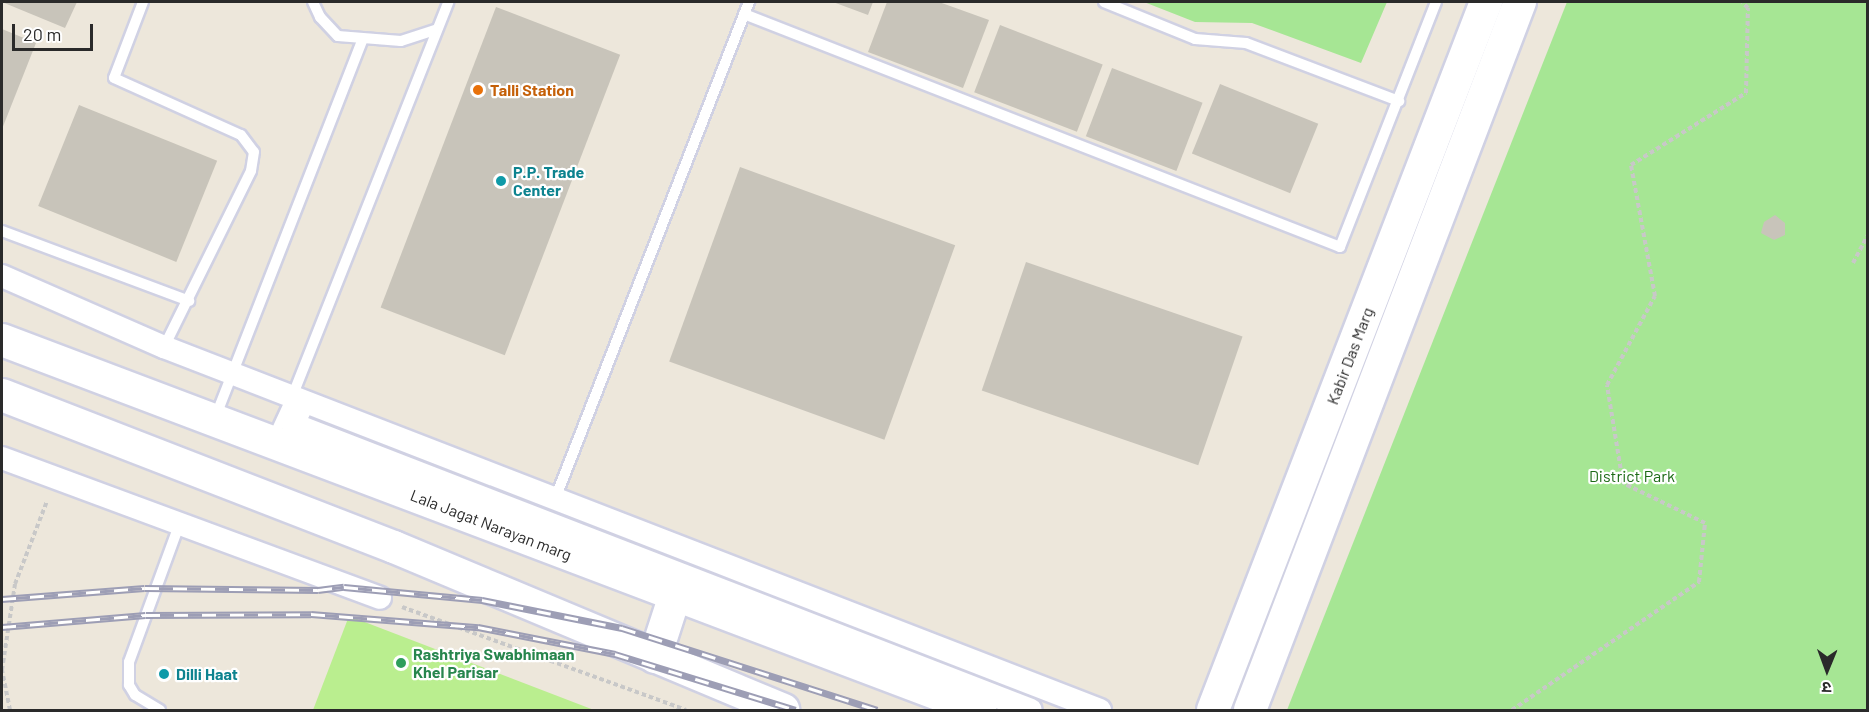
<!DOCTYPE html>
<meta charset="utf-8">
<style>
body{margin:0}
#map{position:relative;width:1869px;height:712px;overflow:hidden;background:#ede7db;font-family:Barlow,"Noto Sans Devanagari",sans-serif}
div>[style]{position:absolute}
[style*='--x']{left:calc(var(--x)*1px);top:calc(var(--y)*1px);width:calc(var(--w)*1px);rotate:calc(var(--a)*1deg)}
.green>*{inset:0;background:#a6e694}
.pitch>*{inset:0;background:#baee8f}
.building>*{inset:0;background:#c8c4ba;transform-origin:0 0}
.path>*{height:4px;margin-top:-2px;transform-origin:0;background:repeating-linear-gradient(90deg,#c8c8c8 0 4.5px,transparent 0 7.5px)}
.roads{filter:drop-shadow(2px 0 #d0d1e3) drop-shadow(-2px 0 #d0d1e3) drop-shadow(0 2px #d0d1e3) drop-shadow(0 -2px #d0d1e3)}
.lane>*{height:10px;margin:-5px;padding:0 5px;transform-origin:5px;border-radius:5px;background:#fff}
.street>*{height:22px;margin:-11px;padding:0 11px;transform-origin:11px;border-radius:11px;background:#fff}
.secondary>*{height:32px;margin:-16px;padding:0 16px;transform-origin:16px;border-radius:16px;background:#fff}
.rail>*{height:7px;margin-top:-3.5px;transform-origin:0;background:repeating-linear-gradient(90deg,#fff 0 14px,#9d9eb5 0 28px);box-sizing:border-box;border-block:2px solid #9d9eb5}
.dots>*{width:16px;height:16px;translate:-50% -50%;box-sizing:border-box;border:3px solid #fff;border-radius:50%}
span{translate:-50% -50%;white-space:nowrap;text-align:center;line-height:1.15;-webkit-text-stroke:4.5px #fff;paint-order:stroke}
.food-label{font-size:16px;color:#c56008;font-weight:700}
.left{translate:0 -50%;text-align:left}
.culture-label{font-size:16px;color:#0d838f;font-weight:700}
.street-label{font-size:16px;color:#2a2a2a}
.park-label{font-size:16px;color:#1d6a16}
.leisure-label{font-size:16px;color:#27864d;font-weight:700}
.frame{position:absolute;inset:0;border:3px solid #2a2a2a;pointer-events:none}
.north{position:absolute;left:1797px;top:640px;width:60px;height:60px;-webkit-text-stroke:4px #fff;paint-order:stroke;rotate:181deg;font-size:16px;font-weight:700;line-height:24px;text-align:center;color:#2a2a2a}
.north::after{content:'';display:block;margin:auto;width:21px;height:27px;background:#2a2a2a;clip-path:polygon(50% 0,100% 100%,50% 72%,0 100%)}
.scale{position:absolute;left:12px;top:24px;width:81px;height:27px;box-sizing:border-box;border:3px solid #2a2a2a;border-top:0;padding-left:8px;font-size:18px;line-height:21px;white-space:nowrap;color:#2a2a2a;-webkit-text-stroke:4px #fff;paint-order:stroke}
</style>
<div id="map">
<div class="green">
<i style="clip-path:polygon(1144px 2px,1387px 2px,1361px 63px,1252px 23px,1195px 22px)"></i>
<i style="clip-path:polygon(1567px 2px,1867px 2px,1867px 710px,1287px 710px)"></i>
</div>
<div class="pitch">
<i style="clip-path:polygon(349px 616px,594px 710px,313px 710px)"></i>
</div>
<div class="building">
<i style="clip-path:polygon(2px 2px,77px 2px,65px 28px)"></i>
<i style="clip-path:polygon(833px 2px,873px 2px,868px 15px)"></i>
<i style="clip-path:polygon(887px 2px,939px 2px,989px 20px,963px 88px,868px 52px)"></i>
<i style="left:496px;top:7px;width:133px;height:322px;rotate:21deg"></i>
<i style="left:1000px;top:25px;width:110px;height:72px;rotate:21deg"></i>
<i style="clip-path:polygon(2px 29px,36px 43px,2px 129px)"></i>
<i style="left:1112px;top:68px;width:97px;height:73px;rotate:21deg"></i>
<i style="left:1220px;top:84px;width:106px;height:75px;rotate:22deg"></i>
<i style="left:79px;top:105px;width:149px;height:109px;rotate:22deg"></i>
<i style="left:740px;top:167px;width:229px;height:207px;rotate:20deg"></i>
<i style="clip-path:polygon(1775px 215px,1785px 223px,1785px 235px,1774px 240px,1761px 233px,1764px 222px)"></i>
<i style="left:1026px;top:262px;width:229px;height:136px;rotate:19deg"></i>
</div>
<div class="path">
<i style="--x:1853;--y:263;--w:32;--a:-62"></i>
<i style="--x:402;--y:607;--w:302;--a:19.9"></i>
<i style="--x:10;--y:710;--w:41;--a:-101.3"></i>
<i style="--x:2;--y:670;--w:87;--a:-81.4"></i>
<i style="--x:15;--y:584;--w:89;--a:-68.9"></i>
<i style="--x:1512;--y:710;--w:227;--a:-34.4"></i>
<i style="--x:1699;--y:582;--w:59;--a:-84.2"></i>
<i style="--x:1705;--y:523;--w:91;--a:-154"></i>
<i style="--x:1623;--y:483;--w:99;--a:-99.3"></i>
<i style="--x:1607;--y:385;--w:101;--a:-61.7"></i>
<i style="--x:1655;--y:296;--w:133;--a:-100.4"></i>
<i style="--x:1631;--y:165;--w:136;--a:-32.1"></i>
<i style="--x:1746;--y:93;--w:85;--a:-88.7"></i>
<i style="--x:1748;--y:8;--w:8;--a:-135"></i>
</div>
<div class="roads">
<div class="lane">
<i style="--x:143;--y:2;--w:81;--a:110.9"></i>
<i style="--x:114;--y:78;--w:139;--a:24.2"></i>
<i style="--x:241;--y:135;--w:21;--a:53"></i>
<i style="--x:254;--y:152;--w:19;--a:99"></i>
<i style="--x:251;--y:171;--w:196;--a:116.3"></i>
<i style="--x:313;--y:2;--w:17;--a:65"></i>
<i style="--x:320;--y:17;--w:26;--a:47"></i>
<i style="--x:338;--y:36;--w:63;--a:4.5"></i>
<i style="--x:401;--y:41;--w:38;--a:-18"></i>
<i style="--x:1104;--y:2;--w:98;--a:22.1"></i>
<i style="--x:1195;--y:39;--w:51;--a:4.5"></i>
<i style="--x:1246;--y:43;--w:164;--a:20.8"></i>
<i style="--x:744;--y:14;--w:640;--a:21.35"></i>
<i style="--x:1340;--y:247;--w:263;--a:-68.6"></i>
<i style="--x:2;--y:231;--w:200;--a:20.5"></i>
<i style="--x:215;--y:418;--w:405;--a:-68.7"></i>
<i style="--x:273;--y:438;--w:45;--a:-65.1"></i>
<i style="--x:292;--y:397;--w:425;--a:-68.4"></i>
<i style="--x:555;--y:499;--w:534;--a:-68.68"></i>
<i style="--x:160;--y:710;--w:29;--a:-149"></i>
<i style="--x:135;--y:695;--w:12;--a:-121"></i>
<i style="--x:129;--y:685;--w:23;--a:-90"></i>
<i style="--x:129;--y:662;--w:148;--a:-69.9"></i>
</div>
<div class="street">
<i style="--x:2;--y:276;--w:177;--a:23.7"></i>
<i style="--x:164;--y:347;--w:1004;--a:21.2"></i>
<i style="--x:304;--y:402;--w:25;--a:117"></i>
<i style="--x:293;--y:424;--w:791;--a:21.18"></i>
<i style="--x:2;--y:458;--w:403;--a:20.3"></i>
</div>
<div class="secondary">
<i style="--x:2;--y:340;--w:1046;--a:20.72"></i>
<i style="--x:2;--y:395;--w:420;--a:21.2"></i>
<i style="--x:394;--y:547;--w:422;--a:22.7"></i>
<i style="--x:655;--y:657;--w:65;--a:-72.1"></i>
<i style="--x:1213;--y:710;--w:759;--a:-68.91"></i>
<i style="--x:1250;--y:710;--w:758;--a:-69.13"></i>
</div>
</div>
<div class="rail">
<i style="--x:2;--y:599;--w:143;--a:-4.4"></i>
<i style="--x:145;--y:588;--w:173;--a:0.7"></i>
<i style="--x:318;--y:590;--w:26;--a:-7"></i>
<i style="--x:344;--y:587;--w:139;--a:5.4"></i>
<i style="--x:482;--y:600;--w:143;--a:11.3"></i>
<i style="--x:622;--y:628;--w:268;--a:17.8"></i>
<i style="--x:2;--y:627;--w:144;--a:-4.8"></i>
<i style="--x:146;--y:615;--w:165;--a:-0.3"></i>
<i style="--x:311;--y:614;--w:168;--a:4.5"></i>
<i style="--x:478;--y:627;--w:140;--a:11.1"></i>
<i style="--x:615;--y:654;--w:189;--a:17.2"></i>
</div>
<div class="dots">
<i style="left:478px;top:90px;background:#e8710a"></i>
<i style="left:501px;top:181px;background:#0f9aa8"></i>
<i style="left:401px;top:663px;background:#2e9e5b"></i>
<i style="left:164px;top:674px;background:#0f9aa8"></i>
</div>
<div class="food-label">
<span class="left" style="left:490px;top:90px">Talli Station</span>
</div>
<div class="culture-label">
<span class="left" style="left:513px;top:181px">P.P. Trade<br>Center</span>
<span class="left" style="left:176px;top:674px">Dilli Haat</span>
</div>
<div class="street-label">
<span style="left:1350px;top:356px;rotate:-69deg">Kabir Das Marg</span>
<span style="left:491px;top:525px;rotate:21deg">Lala Jagat Narayan marg</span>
</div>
<div class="park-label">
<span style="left:1632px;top:476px">District Park</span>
</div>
<div class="leisure-label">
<span class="left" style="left:413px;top:663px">Rashtriya Swabhimaan<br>Khel Parisar</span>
</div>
<div class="frame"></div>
<div class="north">उ</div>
<div class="scale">20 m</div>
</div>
